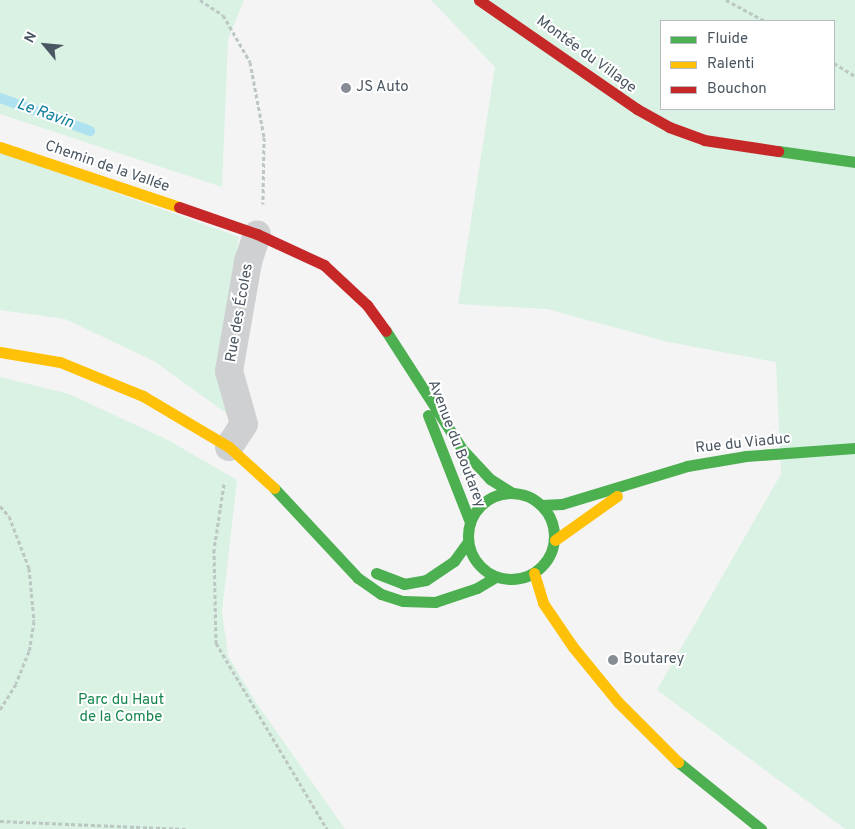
<!DOCTYPE html>
<meta charset="utf-8">
<style>
body{margin:0}
#map{position:relative;width:855px;height:829px;overflow:hidden;background:#f4f4f4;font-family:Overpass,sans-serif}
div>[style]{position:absolute}
[style*='--x']{left:calc(var(--x)*1px);top:calc(var(--y)*1px);width:calc(var(--w)*1px);rotate:calc(var(--a)*1deg)}
.green>*{inset:0;background:#d9f2e3}
.stream>*{height:10px;margin:-5px;padding:0 5px;transform-origin:5px;border-radius:5px;background:#aee2f0}
.path>*{height:3px;margin-top:-1.5px;transform-origin:0;background:repeating-linear-gradient(90deg,#bcc7c4 0 4px,transparent 0 6.5px)}
.street>*{height:28px;margin:-14px;padding:0 14px;transform-origin:14px;border-radius:14px;background:#ced0d2}
.fast>*{height:11px;margin:-5.5px;padding:0 5.5px;transform-origin:5.5px;border-radius:5.5px;background:#4caf50}
.fast>.ring{margin:-5.5px;padding:0;box-sizing:content-box;background:none;border:11px solid #4caf50;border-radius:50%}
.slow>*{height:11px;margin:-5.5px;padding:0 5.5px;transform-origin:5.5px;border-radius:5.5px;background:#ffc107}
.jam>*{height:11px;margin:-5.5px;padding:0 5.5px;transform-origin:5.5px;border-radius:5.5px;background:#c62828}
.dots>*{width:14px;height:14px;translate:-50% -50%;box-sizing:border-box;border:2px solid #fff;border-radius:50%}
span{translate:-50% -50%;white-space:nowrap;text-align:center;line-height:1.15;-webkit-text-stroke:4px #fff;paint-order:stroke}
.street-label{font-size:15px;color:#4a5661}
.poi-label{font-size:15px;color:#4a5661}
.left{translate:0 -50%;text-align:left}
.park-label{font-size:15px;color:#17864f}
.water-label{font-size:16px;color:#0c7c9b;font-style:italic}
.legend{position:absolute;left:660px;top:20px;width:175px;height:90px;box-sizing:border-box;background:#fff;border:1px solid #b7bbc0;margin:0;padding:6px 9px;list-style:none;font-size:15px;color:#4a5661}
.legend li{display:flex;align-items:center;gap:10px;height:25px}
.legend b{width:25px;border:1px solid #b7bbc0}
.north{position:absolute;left:20px;top:20px;width:50px;height:50px;-webkit-text-stroke:4px #fff;paint-order:stroke;rotate:298deg;font-size:14px;font-weight:700;line-height:20px;text-align:center;color:#4a5661}
.north::after{content:'';display:block;margin:auto;width:18px;height:22px;background:#4a5661;clip-path:polygon(50% 0,100% 100%,50% 72%,0 100%)}
</style>
<div id="map">
<div class="green">
<i style="clip-path:polygon(0 0,244px 0,228px 39px,222px 187px,0 114px)"></i>
<i style="clip-path:polygon(evenodd,431px 0,855px 0,855px 829px,845px 829px,657px 690px,781px 474px,776px 362px,668px 342px,547px 309px,458px 304px,495px 67px,431px 0,661px 21px,834px 21px,834px 109px,661px 109px,661px 21px)"></i>
<i style="clip-path:polygon(0 151px,239px 237px,220px 373px,233px 418px,154px 361px,65px 319px,0 310px)"></i>
<i style="clip-path:polygon(0 377px,69px 394px,168px 440px,237px 480px,222px 611px,228px 656px,255px 701px,345px 829px,0 829px)"></i>
</div>
<div class="stream">
<i style="--x:0;--y:98;--w:96;--a:20.1"></i>
</div>
<div class="path">
<i style="--x:200;--y:0;--w:27;--a:33"></i>
<i style="--x:223;--y:15;--w:54;--a:60.1"></i>
<i style="--x:250;--y:62;--w:76;--a:79.4"></i>
<i style="--x:264;--y:137;--w:67;--a:90.9"></i>
<i style="--x:726;--y:0;--w:44;--a:28.3"></i>
<i style="--x:834;--y:63;--w:25;--a:32"></i>
<i style="--x:224;--y:484;--w:66;--a:98.7"></i>
<i style="--x:214;--y:549;--w:94;--a:88.8"></i>
<i style="--x:216;--y:643;--w:217;--a:59.2"></i>
<i style="--x:0;--y:506;--w:13;--a:48"></i>
<i style="--x:9;--y:516;--w:56;--a:69"></i>
<i style="--x:29;--y:568;--w:53;--a:84.6"></i>
<i style="--x:34;--y:621;--w:30;--a:99"></i>
<i style="--x:29;--y:651;--w:35;--a:112"></i>
<i style="--x:16;--y:684;--w:31;--a:122"></i>
<i style="--x:0;--y:821;--w:186;--a:2.5"></i>
</div>
<div class="street">
<i style="--x:229;--y:447;--w:27;--a:-57"></i>
<i style="--x:244;--y:424;--w:55;--a:-105.8"></i>
<i style="--x:229;--y:371;--w:111;--a:-80.1"></i>
<i style="--x:248;--y:262;--w:29;--a:-72"></i>
</div>
<div class="fast">
<i style="--x:778;--y:151;--w:78;--a:8.1"></i>
<i style="--x:386;--y:331;--w:140;--a:57.2"></i>
<i style="--x:462;--y:449;--w:41;--a:47"></i>
<i style="--x:490;--y:479;--w:26;--a:32"></i>
<i style="--x:428;--y:415;--w:115;--a:68.6"></i>
<i style="--x:274;--y:488;--w:123;--a:47"></i>
<i style="--x:358;--y:578;--w:28;--a:35"></i>
<i style="--x:381;--y:594;--w:23;--a:18"></i>
<i style="--x:403;--y:601;--w:32;--a:2"></i>
<i style="--x:435;--y:602;--w:44;--a:-18.4"></i>
<i style="--x:477;--y:588;--w:21;--a:-31"></i>
<i class="ring" style="left:468px;top:493px;width:75px;height:75px"></i>
<i style="--x:541;--y:505;--w:21;--a:-3"></i>
<i style="--x:562;--y:504;--w:131;--a:-16.9"></i>
<i style="--x:687;--y:466;--w:60;--a:-9.6"></i>
<i style="--x:746;--y:456;--w:109;--a:-4.2"></i>
<i style="--x:376;--y:573;--w:30;--a:21"></i>
<i style="--x:404;--y:584;--w:22;--a:-10"></i>
<i style="--x:426;--y:580;--w:34;--a:-34"></i>
<i style="--x:454;--y:561;--w:24;--a:-54"></i>
<i style="--x:678;--y:762;--w:107;--a:38.9"></i>
</div>
<div class="slow">
<i style="--x:0;--y:147;--w:189;--a:18.5"></i>
<i style="--x:0;--y:352;--w:61;--a:9.5"></i>
<i style="--x:60;--y:362;--w:90;--a:22.3"></i>
<i style="--x:143;--y:396;--w:100;--a:30.7"></i>
<i style="--x:229;--y:447;--w:61;--a:42.3"></i>
<i style="--x:555;--y:540;--w:76;--a:-35.4"></i>
<i style="--x:534;--y:573;--w:31;--a:73"></i>
<i style="--x:543;--y:603;--w:53;--a:55.7"></i>
<i style="--x:573;--y:647;--w:71;--a:50.7"></i>
<i style="--x:618;--y:702;--w:85;--a:45"></i>
</div>
<div class="jam">
<i style="--x:479;--y:0;--w:192;--a:34.6"></i>
<i style="--x:637;--y:109;--w:37;--a:29"></i>
<i style="--x:669;--y:127;--w:37;--a:20"></i>
<i style="--x:704;--y:140;--w:75;--a:8.5"></i>
<i style="--x:179;--y:207;--w:83;--a:19.1"></i>
<i style="--x:257;--y:234;--w:74;--a:24.8"></i>
<i style="--x:324;--y:265;--w:59;--a:42.9"></i>
<i style="--x:367;--y:305;--w:32;--a:54"></i>
</div>
<div class="dots">
<i style="left:346px;top:88px;background:#868d94"></i>
<i style="left:613px;top:660px;background:#868d94"></i>
</div>
<div class="street-label">
<span style="left:586px;top:55px;rotate:36deg">Montée du Village</span>
<span style="left:107px;top:167px;rotate:19deg">Chemin de la Vallée</span>
<span style="left:240px;top:313px;rotate:-80deg">Rue des Écoles</span>
<span style="left:456px;top:444px;rotate:69deg">Avenue du Boutarey</span>
<span style="left:743px;top:444px;rotate:-6deg">Rue du Viaduc</span>
</div>
<div class="poi-label">
<span class="left" style="left:356px;top:88px">JS Auto</span>
<span class="left" style="left:623px;top:660px">Boutarey</span>
</div>
<div class="park-label">
<span style="left:121px;top:709px">Parc du Haut<br>de la Combe</span>
</div>
<div class="water-label">
<span style="left:45px;top:114px;rotate:20deg">Le Ravin</span>
</div>
<ul class="legend">
<li><b style="height:6px;background:#4caf50"></b>Fluide</li>
<li><b style="height:6px;background:#ffc107"></b>Ralenti</li>
<li><b style="height:6px;background:#c62828"></b>Bouchon</li>
</ul>
<div class="north">N</div>
</div>
